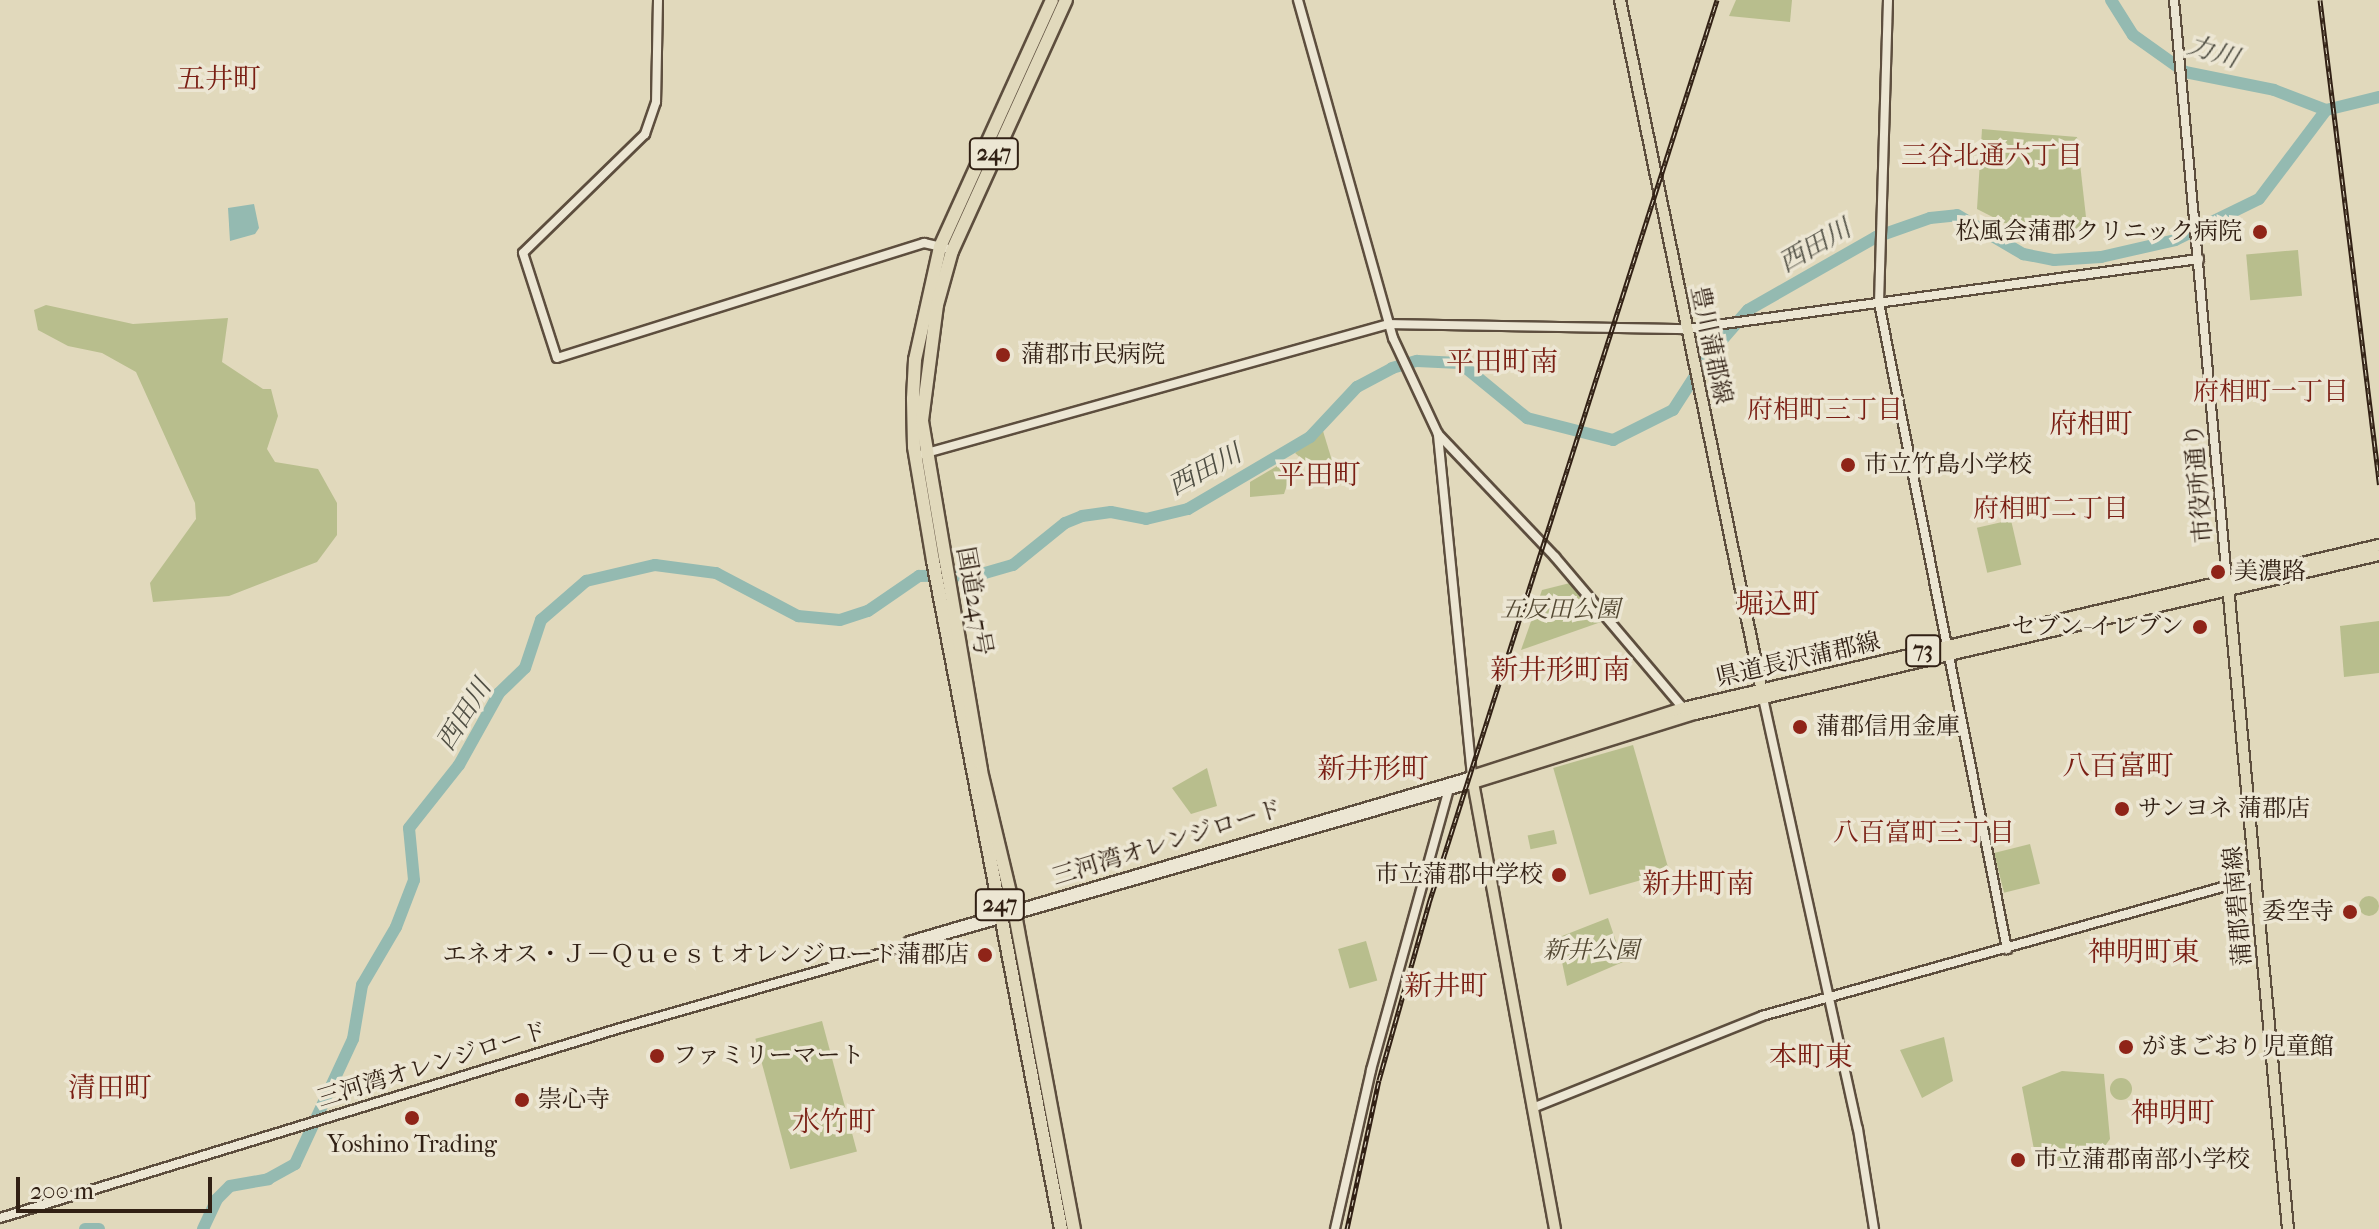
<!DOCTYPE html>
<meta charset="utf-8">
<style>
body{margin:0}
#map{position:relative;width:2379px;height:1229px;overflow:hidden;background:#e1d9bc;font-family:"IM FELL French Canon","Noto Serif JP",serif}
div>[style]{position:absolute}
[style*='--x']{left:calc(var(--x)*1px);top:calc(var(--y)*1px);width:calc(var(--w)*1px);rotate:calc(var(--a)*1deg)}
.green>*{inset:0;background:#b8be8d;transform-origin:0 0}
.round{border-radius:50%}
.water>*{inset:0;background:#94bab1}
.river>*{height:12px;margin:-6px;padding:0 6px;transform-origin:6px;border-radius:6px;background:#94bab1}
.roads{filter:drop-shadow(2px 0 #5d4e3e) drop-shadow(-2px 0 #5d4e3e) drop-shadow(0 2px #5d4e3e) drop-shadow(0 -2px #5d4e3e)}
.minor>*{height:8px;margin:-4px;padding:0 4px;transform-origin:4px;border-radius:4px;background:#ece6d3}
.major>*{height:10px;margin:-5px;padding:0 5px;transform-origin:5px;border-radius:5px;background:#e1d9bc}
.highway>*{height:12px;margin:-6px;padding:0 6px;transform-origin:6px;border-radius:6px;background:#e1d9bc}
.rail>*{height:5px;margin-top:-2.5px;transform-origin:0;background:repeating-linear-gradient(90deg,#ece6d3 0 6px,#312014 0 12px);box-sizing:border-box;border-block:2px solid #312014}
.dots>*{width:22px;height:22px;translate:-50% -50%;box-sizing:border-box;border:4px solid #ece6d3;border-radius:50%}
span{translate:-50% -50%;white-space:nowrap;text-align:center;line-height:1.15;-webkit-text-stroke:7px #ece6d3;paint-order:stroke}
.shield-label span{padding:2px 6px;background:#ece6d3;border:2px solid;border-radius:6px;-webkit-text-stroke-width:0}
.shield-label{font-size:22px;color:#312014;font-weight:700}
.poi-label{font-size:24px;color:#312014}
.right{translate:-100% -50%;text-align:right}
.left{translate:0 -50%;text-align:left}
.street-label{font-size:24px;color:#312014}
.park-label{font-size:24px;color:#534832;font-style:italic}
.water-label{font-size:26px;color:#4f4e43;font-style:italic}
.neighbourhood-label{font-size:26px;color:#7a1f14}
.quarter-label{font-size:28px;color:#7a1f14}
.scale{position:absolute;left:16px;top:1177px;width:196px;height:36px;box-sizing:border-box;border:4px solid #312014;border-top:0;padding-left:10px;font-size:24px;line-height:28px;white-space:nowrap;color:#312014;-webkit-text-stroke:6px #ece6d3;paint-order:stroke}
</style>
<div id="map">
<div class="green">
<i style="clip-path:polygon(1736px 0,1792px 0,1790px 22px,1729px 16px)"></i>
<i style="clip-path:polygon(1982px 129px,2077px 137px,2087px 226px,2083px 233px,2036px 239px,1977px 209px)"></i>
<i style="left:2298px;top:250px;width:46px;height:52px;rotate:85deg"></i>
<i style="clip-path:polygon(46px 305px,133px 324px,228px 318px,222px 362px,263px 389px,271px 389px,278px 416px,267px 449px,275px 462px,318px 469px,337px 503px,337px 535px,317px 562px,229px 596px,153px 602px,150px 583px,196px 519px,195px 503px,136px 372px,102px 353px,68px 346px,38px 330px,34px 310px)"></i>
<i style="clip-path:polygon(1323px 431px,1333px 464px,1309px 465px,1295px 453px)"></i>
<i style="clip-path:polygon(1277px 466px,1289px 479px,1284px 494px,1250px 497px,1250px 482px)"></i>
<i style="left:2011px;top:520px;width:46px;height:35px;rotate:77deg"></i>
<i style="clip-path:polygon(1570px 583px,1601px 622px,1521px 650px,1542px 590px)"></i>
<i style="clip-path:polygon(2379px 621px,2379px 673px,2344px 677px,2340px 626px)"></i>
<i style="left:1633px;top:745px;width:132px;height:83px;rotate:74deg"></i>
<i style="clip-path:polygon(1207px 768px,1217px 806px,1191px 814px,1172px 788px)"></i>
<i style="left:1554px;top:830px;width:14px;height:27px;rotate:78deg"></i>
<i style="left:2030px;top:844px;width:41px;height:37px;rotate:76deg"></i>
<i class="round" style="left:2359px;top:896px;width:20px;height:20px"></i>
<i style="clip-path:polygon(1608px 918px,1623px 962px,1567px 986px,1557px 938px)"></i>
<i style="left:1366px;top:941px;width:41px;height:29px;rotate:74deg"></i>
<i style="left:822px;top:1021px;width:135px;height:69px;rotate:75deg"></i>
<i style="clip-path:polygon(1944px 1037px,1953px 1081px,1922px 1098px,1900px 1050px)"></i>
<i style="clip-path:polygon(2062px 1071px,2104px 1074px,2110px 1139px,2100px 1153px,2037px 1165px,2022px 1087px)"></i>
<i class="round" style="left:2110px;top:1078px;width:22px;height:22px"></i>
</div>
<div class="water">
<i style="clip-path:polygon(254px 204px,259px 228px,255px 234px,230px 241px,228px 208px)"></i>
</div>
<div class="river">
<i style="--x:2111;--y:0;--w:41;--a:57.8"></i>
<i style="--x:2133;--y:35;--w:64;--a:35.4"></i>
<i style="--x:2185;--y:72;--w:91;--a:11.4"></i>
<i style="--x:2274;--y:90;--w:56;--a:21"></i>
<i style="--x:85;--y:1229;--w:14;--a:0"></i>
<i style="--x:203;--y:1229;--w:33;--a:-65"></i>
<i style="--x:217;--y:1199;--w:18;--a:-45"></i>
<i style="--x:230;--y:1186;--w:39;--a:-10"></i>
<i style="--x:268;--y:1179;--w:31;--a:-29"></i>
<i style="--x:295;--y:1164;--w:138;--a:-65.1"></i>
<i style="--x:353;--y:1039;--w:55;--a:-80.5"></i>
<i style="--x:362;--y:985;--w:67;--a:-59.6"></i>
<i style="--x:396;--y:927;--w:50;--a:-69"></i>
<i style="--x:414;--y:880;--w:52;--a:-95.5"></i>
<i style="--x:409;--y:828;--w:80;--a:-51.6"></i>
<i style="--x:459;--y:765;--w:82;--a:-60.9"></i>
<i style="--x:499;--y:693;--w:36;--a:-44"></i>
<i style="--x:525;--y:668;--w:51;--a:-71.6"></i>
<i style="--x:541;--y:620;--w:60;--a:-40.9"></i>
<i style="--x:586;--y:581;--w:71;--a:-13.1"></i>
<i style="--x:655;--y:565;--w:62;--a:7.5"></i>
<i style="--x:716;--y:573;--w:93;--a:27.7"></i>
<i style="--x:798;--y:616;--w:42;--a:5.4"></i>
<i style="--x:840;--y:620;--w:29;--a:-18"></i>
<i style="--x:868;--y:611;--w:62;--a:-34.5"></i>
<i style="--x:919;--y:576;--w:59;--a:-1"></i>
<i style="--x:978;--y:575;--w:36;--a:-16"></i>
<i style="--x:1013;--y:565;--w:67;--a:-38.9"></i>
<i style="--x:1065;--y:523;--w:18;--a:-22"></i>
<i style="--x:1082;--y:516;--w:29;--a:-8"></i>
<i style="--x:1111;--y:512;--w:36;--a:11"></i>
<i style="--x:1146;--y:519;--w:43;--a:-13.4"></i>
<i style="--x:1188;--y:509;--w:142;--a:-30.5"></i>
<i style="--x:1310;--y:437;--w:69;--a:-46.8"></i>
<i style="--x:1357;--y:387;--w:40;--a:-28"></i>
<i style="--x:1392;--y:368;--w:26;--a:-16"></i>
<i style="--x:1417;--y:361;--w:43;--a:2.7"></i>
<i style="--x:1460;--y:363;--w:87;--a:39.4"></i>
<i style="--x:1527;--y:418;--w:89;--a:14.3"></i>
<i style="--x:1613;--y:440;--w:67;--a:-26.6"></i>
<i style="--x:1673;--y:410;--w:64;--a:-57.1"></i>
<i style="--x:1708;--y:356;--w:61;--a:-49"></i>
<i style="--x:1748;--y:310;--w:147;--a:-29.7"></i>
<i style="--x:1876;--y:237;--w:57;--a:-19.4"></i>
<i style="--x:1930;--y:218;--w:27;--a:-6"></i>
<i style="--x:1957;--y:215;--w:77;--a:30.6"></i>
<i style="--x:2023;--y:254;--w:32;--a:11"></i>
<i style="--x:2054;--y:260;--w:47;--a:-3.7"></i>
<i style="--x:2101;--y:257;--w:76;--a:-12.9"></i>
<i style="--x:2175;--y:240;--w:93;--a:-26"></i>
<i style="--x:2259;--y:199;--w:111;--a:-53"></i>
<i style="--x:2326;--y:110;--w:55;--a:-13.8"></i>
</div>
<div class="roads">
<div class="minor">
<i style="--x:658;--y:0;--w:102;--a:91.1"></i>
<i style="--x:656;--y:102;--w:34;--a:109"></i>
<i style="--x:645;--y:134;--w:170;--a:135.7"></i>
<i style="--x:523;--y:253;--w:110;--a:72.1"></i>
<i style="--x:557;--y:358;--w:385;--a:-17.4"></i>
<i style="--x:924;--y:243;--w:22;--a:13"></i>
<i style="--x:1298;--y:0;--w:351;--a:74.3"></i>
<i style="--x:1393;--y:338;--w:106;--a:64.9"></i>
<i style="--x:1438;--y:434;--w:170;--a:46.4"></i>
<i style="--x:1555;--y:557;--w:198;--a:49.7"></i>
<i style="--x:1888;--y:0;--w:303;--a:91.7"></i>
<i style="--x:1879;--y:303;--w:659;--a:78.79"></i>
<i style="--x:2174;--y:0;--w:582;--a:84.78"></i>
<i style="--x:923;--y:454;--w:484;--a:-15.6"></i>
<i style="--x:1389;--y:324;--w:298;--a:1"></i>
<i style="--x:1687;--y:329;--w:517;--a:-7.79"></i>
<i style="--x:1763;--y:698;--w:441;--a:77.6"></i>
<i style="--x:1858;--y:1129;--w:101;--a:80.9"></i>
<i style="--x:909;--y:941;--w:587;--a:-16.33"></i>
<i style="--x:1472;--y:776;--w:344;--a:-95.7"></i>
<i style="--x:1535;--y:1107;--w:245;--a:-21.8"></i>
<i style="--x:1762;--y:1016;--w:512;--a:-15.64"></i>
<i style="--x:0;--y:1218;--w:645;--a:-17.03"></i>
<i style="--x:617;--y:1029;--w:891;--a:-16.03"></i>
<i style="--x:1335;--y:1229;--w:163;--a:-77.2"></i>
<i style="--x:1371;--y:1070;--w:288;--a:-74.5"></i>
</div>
<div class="major">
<i style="--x:1620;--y:0;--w:706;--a:78.4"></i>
<i style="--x:2228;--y:586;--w:646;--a:84.67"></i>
<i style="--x:1473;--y:783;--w:232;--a:-17.3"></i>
<i style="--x:1695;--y:714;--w:702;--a:-13.09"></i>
<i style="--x:1555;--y:1229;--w:461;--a:-100.4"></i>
<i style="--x:1472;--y:776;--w:222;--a:-17.9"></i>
<i style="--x:1683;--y:708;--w:715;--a:-13.18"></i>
</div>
<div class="highway">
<i style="--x:1052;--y:0;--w:271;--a:114.4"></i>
<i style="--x:940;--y:247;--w:116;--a:102.5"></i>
<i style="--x:915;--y:360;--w:39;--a:93"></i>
<i style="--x:913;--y:399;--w:48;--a:88.8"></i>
<i style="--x:914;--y:447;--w:116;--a:80.5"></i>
<i style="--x:933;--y:561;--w:680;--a:79.15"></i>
<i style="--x:1066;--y:0;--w:276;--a:114.4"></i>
<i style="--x:952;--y:251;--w:56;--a:105.5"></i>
<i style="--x:937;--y:305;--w:117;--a:97.4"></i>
<i style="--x:922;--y:421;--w:355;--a:80.4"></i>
<i style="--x:981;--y:771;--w:142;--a:76.6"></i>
<i style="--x:1014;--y:909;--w:326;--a:79.4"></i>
</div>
</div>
<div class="rail">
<i style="--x:2320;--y:0;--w:488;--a:83"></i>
<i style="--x:1347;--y:1229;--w:152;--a:-77.9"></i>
<i style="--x:1379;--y:1080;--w:184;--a:-74.2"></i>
<i style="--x:1429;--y:903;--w:948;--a:-72.31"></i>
</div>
<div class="dots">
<i style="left:2260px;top:232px;background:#8f2418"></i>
<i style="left:1003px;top:355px;background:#8f2418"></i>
<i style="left:1848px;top:465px;background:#8f2418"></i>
<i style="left:2218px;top:572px;background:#8f2418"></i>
<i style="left:2200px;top:627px;background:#8f2418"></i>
<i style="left:1800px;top:727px;background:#8f2418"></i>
<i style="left:2122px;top:809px;background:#8f2418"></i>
<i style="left:1559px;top:875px;background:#8f2418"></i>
<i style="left:2350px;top:912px;background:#8f2418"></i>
<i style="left:985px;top:955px;background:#8f2418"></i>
<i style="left:2126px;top:1047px;background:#8f2418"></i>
<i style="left:657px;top:1056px;background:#8f2418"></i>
<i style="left:522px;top:1100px;background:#8f2418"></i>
<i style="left:412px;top:1118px;background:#8f2418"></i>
<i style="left:2018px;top:1160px;background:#8f2418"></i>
</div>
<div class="shield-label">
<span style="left:994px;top:154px">247</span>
<span style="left:1923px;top:651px">73</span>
<span style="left:1000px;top:905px">247</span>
</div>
<div class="poi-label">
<span class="right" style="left:2242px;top:232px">松風会蒲郡クリニック病院</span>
<span class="left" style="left:1021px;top:355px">蒲郡市民病院</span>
<span class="left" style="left:1864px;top:465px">市立竹島小学校</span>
<span class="left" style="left:2234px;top:572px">美濃路</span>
<span class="right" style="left:2184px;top:627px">セブン-イレブン</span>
<span class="left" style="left:1816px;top:727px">蒲郡信用金庫</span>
<span class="left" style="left:2138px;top:809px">サンヨネ 蒲郡店</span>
<span class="right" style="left:1543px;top:875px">市立蒲郡中学校</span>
<span class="right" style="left:2334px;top:912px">委空寺</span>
<span class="right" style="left:969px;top:955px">エネオス・Ｊ－Ｑｕｅｓｔオレンジロード蒲郡店</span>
<span class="left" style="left:2142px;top:1047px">がまごおり児童館</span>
<span class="left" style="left:673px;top:1056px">ファミリーマート</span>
<span class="left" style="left:538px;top:1100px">崇心寺</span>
<span style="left:412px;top:1145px">Yoshino Trading</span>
<span class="left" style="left:2034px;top:1160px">市立蒲郡南部小学校</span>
</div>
<div class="street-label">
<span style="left:1711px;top:345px;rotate:78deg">豊川蒲郡線</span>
<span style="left:2199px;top:483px;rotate:-95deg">市役所通り</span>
<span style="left:974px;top:601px;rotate:80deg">国道247号</span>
<span style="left:1798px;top:660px;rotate:-13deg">県道長沢蒲郡線</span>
<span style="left:1167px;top:843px;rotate:-17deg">三河湾オレンジロード</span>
<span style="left:2238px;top:906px;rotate:-95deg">蒲郡碧南線</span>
<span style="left:432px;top:1065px;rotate:-17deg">三河湾オレンジロード</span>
</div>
<div class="park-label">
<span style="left:1560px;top:610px">五反田公園</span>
<span style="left:1591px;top:951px">新井公園</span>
</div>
<div class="water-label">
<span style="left:2213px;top:52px;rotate:17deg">力川</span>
<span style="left:1815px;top:246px;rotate:-30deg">西田川</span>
<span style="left:1205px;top:470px;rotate:-28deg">西田川</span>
<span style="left:464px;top:715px;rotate:-58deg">西田川</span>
</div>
<div class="neighbourhood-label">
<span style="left:1992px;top:156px">三谷北通六丁目</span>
<span style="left:2271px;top:392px">府相町一丁目</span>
<span style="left:1825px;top:410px">府相町三丁目</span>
<span style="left:2051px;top:509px">府相町二丁目</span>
<span style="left:1924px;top:833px">八百富町三丁目</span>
</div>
<div class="quarter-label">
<span style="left:219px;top:79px">五井町</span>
<span style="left:1502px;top:362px">平田町南</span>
<span style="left:2091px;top:424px">府相町</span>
<span style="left:1319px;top:475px">平田町</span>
<span style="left:1778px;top:604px">堀込町</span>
<span style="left:1560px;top:670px">新井形町南</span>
<span style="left:2118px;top:766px">八百富町</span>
<span style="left:1373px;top:769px">新井形町</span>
<span style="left:1698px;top:884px">新井町南</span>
<span style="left:2144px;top:952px">神明町東</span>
<span style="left:1446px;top:986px">新井町</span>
<span style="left:1811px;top:1057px">本町東</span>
<span style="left:110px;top:1088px">清田町</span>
<span style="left:2173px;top:1113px">神明町</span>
<span style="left:834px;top:1122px">水竹町</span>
</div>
<div class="scale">200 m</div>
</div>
